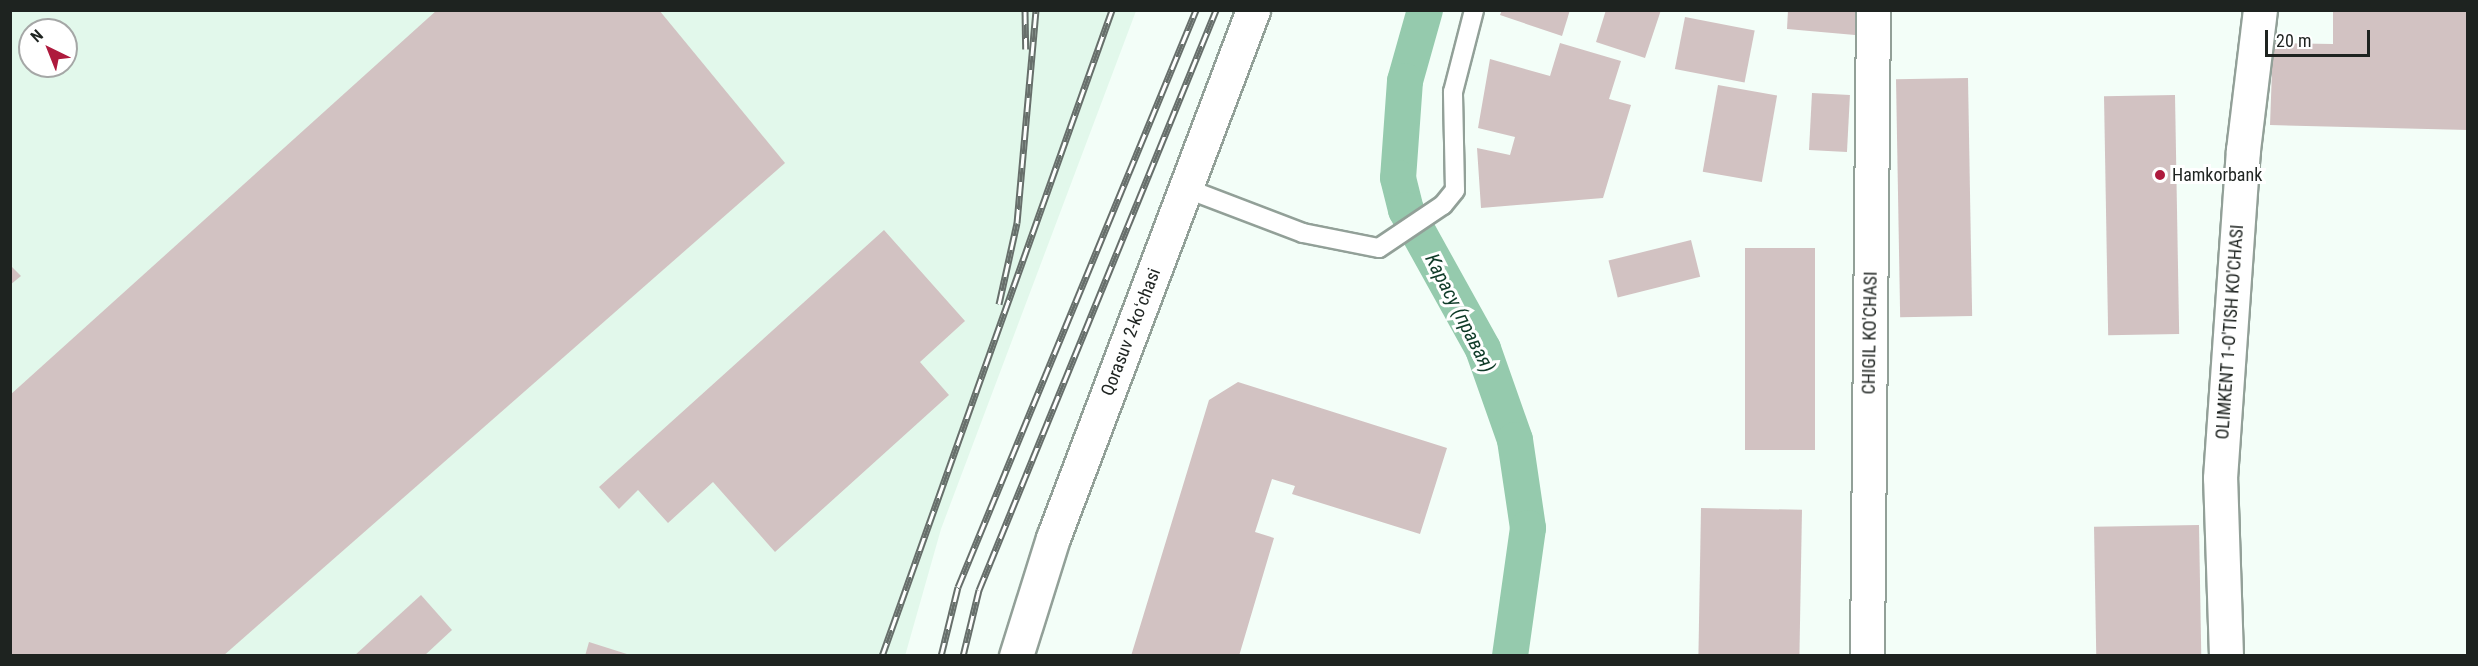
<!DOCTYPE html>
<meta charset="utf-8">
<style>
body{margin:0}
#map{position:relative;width:2478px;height:666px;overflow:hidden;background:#f3fef8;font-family:"Roboto Condensed",sans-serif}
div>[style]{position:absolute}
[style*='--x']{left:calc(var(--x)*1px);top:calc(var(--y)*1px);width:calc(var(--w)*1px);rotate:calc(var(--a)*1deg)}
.built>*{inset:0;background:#e2f8eb}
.canal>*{height:36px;margin:-18px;padding:0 18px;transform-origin:18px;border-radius:18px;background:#95caad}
.building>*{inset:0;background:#d2c2c2;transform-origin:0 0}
.roads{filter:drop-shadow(2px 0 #92a098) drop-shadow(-2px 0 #92a098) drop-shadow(0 2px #92a098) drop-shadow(0 -2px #92a098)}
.service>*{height:18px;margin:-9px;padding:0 9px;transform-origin:9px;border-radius:9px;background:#fff}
.minor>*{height:33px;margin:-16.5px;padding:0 16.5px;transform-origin:16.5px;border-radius:16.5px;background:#fff}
.tertiary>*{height:33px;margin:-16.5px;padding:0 16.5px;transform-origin:16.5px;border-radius:16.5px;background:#fff}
.rail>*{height:7px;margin-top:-3.5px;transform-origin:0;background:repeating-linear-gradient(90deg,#fff 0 14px,#676f6b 0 28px);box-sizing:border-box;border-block:2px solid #676f6b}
.dots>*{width:16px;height:16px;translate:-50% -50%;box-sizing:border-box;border:3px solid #fff;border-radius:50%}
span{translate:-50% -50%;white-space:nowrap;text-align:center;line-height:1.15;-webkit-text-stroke:6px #fff;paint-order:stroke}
.poi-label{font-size:18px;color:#1e2320}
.left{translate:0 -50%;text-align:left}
.street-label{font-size:18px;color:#1e2320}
.water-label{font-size:20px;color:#0e3a27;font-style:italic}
.frame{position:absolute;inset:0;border:12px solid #1e2320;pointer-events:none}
.north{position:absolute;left:18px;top:18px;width:60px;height:60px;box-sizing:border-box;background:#fff;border:2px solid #a5a7a6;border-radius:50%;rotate:317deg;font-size:16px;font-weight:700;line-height:24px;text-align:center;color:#1e2320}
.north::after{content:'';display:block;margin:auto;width:21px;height:27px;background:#ae1a3d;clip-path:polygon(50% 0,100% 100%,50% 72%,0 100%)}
.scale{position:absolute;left:2265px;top:30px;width:105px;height:27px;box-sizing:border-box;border:3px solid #1e2320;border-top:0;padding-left:8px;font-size:18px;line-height:21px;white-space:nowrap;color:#1e2320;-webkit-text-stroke:4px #fff;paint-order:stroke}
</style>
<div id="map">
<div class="built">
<i style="clip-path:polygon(evenodd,10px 11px,1136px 11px,941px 529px,905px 656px,11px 655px,10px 11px,30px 30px,66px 30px,66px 66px,30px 66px,30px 30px)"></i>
</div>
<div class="canal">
<i style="--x:1425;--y:10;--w:74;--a:105.7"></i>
<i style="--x:1405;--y:81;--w:97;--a:94.1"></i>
<i style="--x:1398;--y:178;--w:33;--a:76"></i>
<i style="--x:1406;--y:210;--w:159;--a:61"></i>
<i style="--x:1483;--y:349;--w:96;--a:70.6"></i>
<i style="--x:1515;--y:440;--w:89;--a:81.6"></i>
<i style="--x:1528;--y:528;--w:129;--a:98"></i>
</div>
<div class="building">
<i style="clip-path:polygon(437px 10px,659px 10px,785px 163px,223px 656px,10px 656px,10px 395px)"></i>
<i style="clip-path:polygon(1502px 10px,1570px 10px,1562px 36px,1500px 15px)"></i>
<i style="clip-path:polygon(1606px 10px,1661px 10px,1645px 58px,1596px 42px)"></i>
<i style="clip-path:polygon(1788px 10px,1857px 10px,1855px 35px,1787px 29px)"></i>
<i style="clip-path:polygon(2333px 10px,2468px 10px,2468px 130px,2270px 125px,2273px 43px,2333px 44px)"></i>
<i style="left:1685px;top:17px;width:71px;height:53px;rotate:11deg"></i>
<i style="clip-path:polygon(1560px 43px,1621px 61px,1609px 99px,1631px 105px,1603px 198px,1481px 208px,1477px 148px,1510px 155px,1515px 137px,1478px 128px,1490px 59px,1550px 76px)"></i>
<i style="left:1968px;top:78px;width:238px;height:72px;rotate:89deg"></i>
<i style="left:1718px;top:85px;width:60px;height:88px;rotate:10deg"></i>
<i style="left:1812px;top:93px;width:38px;height:57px;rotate:3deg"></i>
<i style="left:2175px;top:95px;width:239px;height:71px;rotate:89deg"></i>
<i style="clip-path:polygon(884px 230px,965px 321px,920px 362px,949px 395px,775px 552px,713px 482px,668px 523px,638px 490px,619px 509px,599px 487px)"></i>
<i style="left:1691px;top:240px;width:38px;height:85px;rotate:76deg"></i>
<i style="left:1815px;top:248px;width:202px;height:70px;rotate:90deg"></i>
<i style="clip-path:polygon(10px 265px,21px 276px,10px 285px)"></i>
<i style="clip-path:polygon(1238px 382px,1447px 448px,1420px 534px,1292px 494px,1295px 486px,1272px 479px,1255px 532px,1274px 538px,1239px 656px,1131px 656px,1209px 400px)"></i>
<i style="left:1701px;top:508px;width:101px;height:148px;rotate:1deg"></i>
<i style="left:2199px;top:525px;width:131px;height:105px;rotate:89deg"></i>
<i style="clip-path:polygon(421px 595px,452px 630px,424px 656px,354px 656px)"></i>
<i style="clip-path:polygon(589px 642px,630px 655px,630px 656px,585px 656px)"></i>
</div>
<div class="roads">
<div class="service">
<i style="--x:1185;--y:188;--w:126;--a:20.9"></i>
<i style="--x:1303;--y:233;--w:77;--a:11.2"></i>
<i style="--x:1379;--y:248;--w:77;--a:-33.9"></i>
<i style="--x:1443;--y:205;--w:19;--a:-51"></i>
<i style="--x:1455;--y:190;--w:98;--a:-91.2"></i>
<i style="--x:1453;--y:92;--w:85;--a:-75.6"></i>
</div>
<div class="minor">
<i style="--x:1867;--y:656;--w:646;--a:-89.47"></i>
<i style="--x:2226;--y:656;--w:178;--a:-91.9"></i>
<i style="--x:2220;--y:478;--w:329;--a:-86"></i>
<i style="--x:2243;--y:150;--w:141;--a:-83.1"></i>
</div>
<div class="tertiary">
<i style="--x:1016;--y:656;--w:124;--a:-72.6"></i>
<i style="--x:1053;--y:538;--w:565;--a:-69.25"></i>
</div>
</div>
<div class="rail">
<i style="--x:1025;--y:10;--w:39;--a:89"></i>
<i style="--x:999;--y:304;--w:83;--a:-77.5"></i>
<i style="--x:1017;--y:223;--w:214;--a:-84.9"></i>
<i style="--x:882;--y:656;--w:686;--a:-70.4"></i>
<i style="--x:941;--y:656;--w:71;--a:-76.2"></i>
<i style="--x:958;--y:587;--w:624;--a:-67.58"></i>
<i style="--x:963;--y:656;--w:68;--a:-76.4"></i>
<i style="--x:979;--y:590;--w:627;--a:-67.77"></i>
</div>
<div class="dots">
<i style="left:2160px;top:175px;background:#ae1a3d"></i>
</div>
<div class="poi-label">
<span class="left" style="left:2172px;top:175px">Hamkorbank</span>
</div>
<div class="street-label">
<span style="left:1131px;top:332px;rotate:-69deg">Qorasuv 2-koʻchasi</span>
<span style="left:2230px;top:332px;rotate:-86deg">OLIMKENT 1-O'TISH KO'CHASI</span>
<span style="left:1870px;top:333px;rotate:-89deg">CHIGIL KO'CHASI</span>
</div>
<div class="water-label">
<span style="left:1460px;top:313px;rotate:63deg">Карасу (правая)</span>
</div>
<div class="frame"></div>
<div class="north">N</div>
<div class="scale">20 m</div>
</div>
